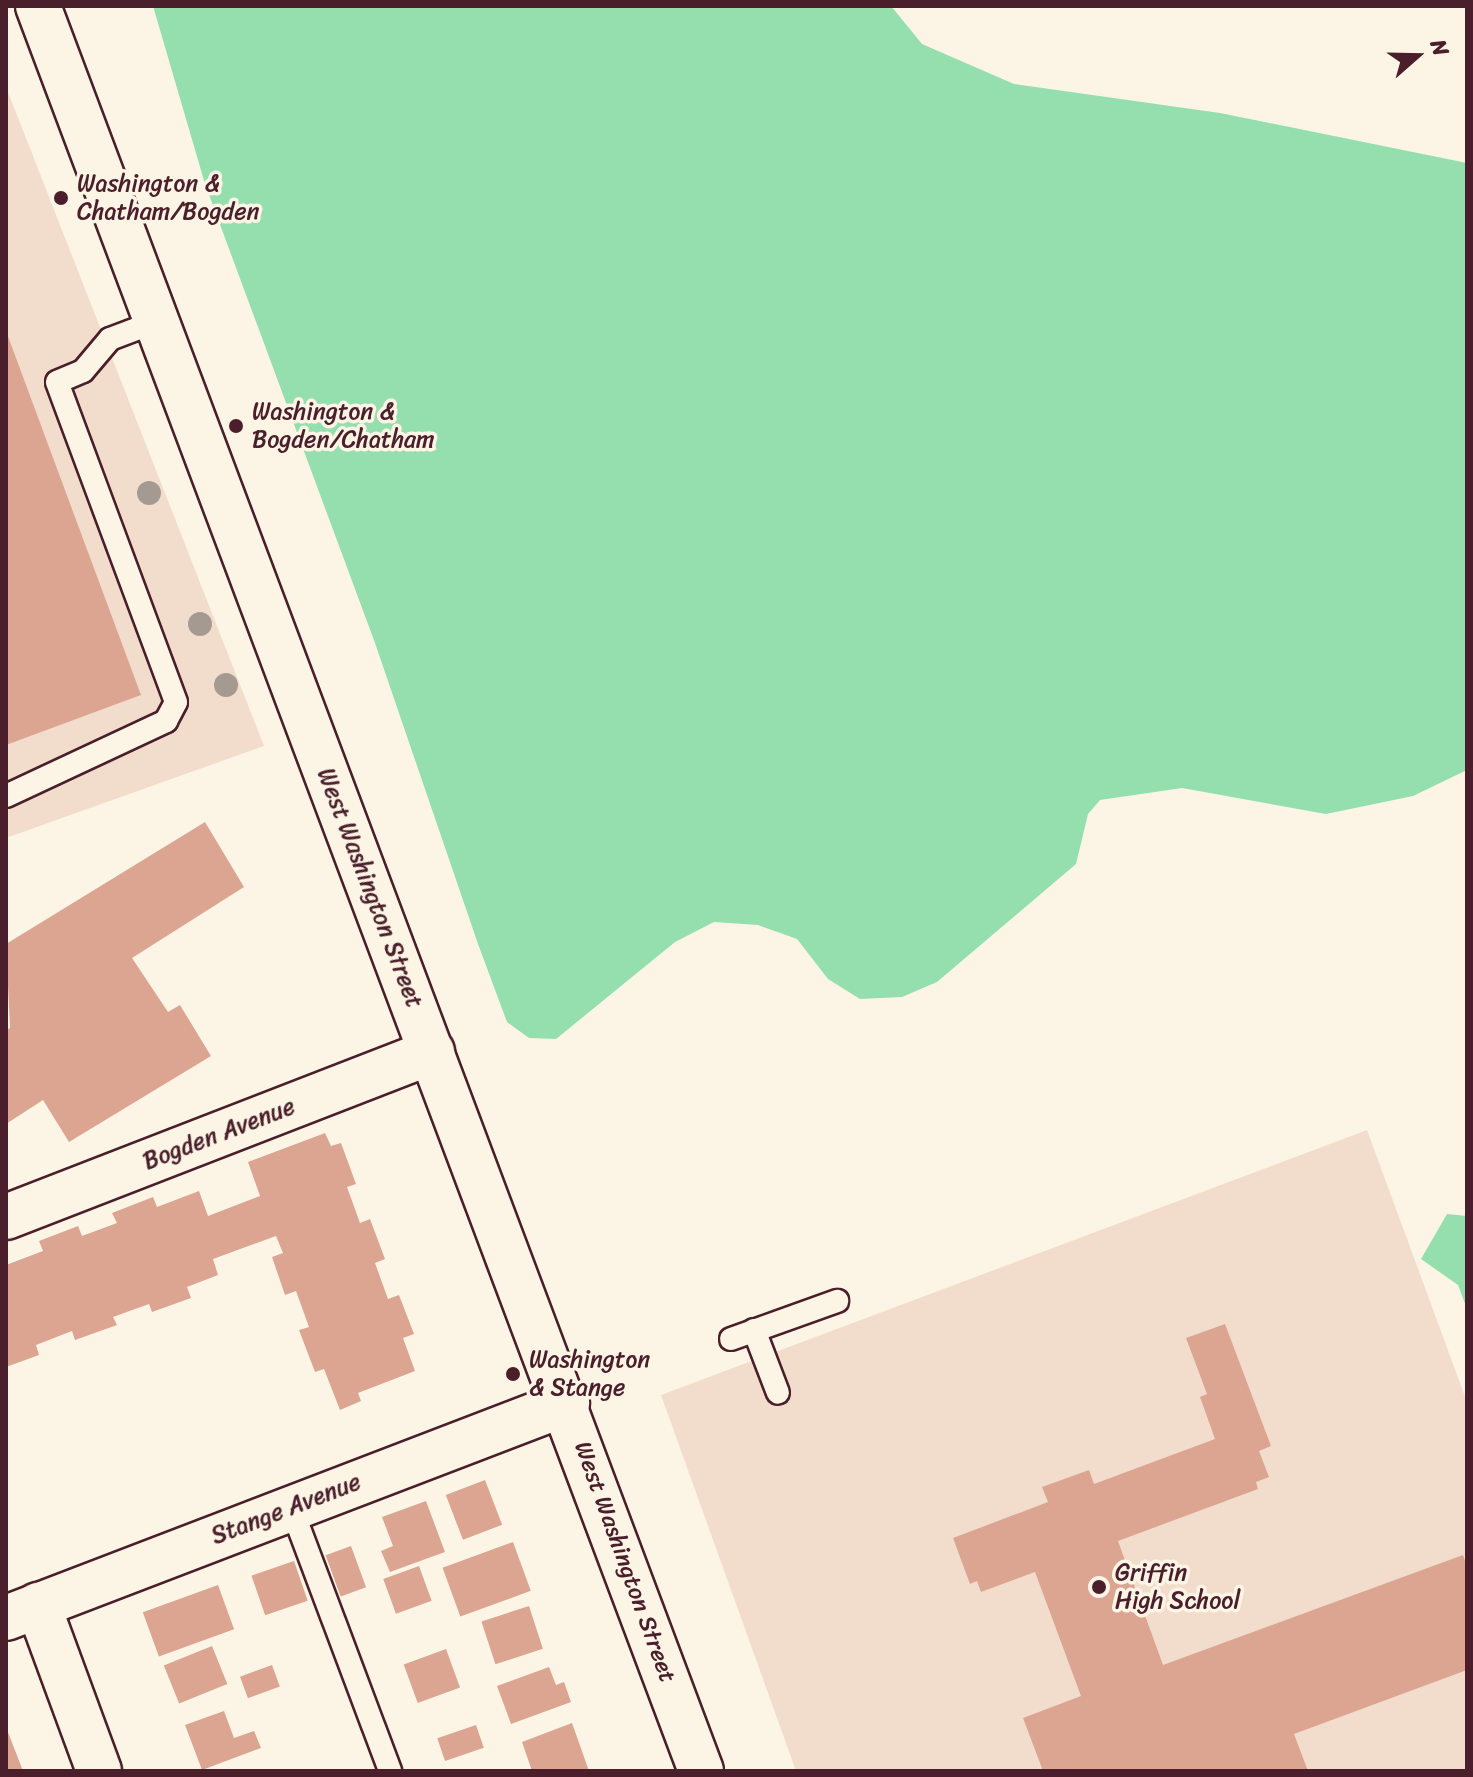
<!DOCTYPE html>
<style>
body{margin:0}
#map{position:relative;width:1473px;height:1777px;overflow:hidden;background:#fcf5e5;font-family:Sriracha,sans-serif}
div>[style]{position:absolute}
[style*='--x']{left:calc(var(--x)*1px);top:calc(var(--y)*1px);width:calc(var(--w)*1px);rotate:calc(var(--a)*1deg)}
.built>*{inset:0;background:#f2ddcc}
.green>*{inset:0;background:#95deae}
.building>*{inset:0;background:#dba592;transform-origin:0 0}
.roads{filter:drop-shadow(2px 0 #4a1f2b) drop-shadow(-2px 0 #4a1f2b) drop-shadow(0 2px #4a1f2b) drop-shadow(0 -2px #4a1f2b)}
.service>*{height:22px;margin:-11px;padding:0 11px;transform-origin:11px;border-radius:11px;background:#fcf5e5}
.minor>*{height:44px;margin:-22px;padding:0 22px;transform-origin:22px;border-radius:22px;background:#fcf5e5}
.tertiary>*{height:44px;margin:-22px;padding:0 22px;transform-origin:22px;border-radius:22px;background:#fcf5e5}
.trees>*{width:24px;height:24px;margin:-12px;border-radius:50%;background:#a59a91}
.dots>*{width:22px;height:22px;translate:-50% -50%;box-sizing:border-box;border:4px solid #fcf5e5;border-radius:50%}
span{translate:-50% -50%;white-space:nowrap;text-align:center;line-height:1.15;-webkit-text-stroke:7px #fcf5e5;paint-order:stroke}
.poi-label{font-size:24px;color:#4a1f2b}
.left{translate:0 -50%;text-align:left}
.street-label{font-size:24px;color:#4a1f2b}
.frame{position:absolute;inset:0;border:8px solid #4a1f2b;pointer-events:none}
.north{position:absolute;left:1377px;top:16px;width:80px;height:80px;-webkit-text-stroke:6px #fcf5e5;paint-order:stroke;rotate:70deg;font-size:22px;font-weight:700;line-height:32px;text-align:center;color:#4a1f2b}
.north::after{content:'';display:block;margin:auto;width:28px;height:36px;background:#4a1f2b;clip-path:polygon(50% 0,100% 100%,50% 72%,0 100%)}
</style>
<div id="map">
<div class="built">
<i style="clip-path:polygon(6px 87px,264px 746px,6px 838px)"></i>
<i style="clip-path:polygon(1367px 1130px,1467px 1402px,1467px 1771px,796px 1771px,661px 1395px)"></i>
</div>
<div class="green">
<i style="clip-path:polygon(153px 6px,891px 6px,922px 44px,1014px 84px,1220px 113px,1467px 163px,1467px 770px,1413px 796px,1326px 814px,1182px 788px,1100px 800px,1088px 814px,1076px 864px,937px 982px,902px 997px,860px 999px,828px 979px,797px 939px,758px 925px,714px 922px,675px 942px,556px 1039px,529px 1038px,507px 1022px,478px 944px,375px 643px,205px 184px)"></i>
<i style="clip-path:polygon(1447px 1214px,1467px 1216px,1467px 1309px,1458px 1285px,1421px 1259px)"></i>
</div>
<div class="building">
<i style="clip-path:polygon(6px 331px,141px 695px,6px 745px)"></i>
<i style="clip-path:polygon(205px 822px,244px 887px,132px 958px,168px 1012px,180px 1005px,211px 1056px,69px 1142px,43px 1100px,6px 1124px,6px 1030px,10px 1028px,6px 944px)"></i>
<i style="clip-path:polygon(325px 1133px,331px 1146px,341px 1143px,356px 1184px,347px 1187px,360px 1223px,370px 1219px,385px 1259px,375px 1263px,388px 1299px,399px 1295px,414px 1334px,403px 1338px,415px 1371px,358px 1393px,361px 1401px,340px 1410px,324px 1369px,315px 1372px,299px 1330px,309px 1327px,296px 1291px,285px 1295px,272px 1257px,283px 1253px,276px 1236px,213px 1259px,218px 1275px,187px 1287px,191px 1298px,152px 1312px,149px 1304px,113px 1317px,117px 1325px,75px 1340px,72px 1331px,36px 1345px,39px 1355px,6px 1367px,6px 1265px,43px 1251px,39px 1241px,78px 1226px,82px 1236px,117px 1223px,112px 1213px,153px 1197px,157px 1207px,199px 1191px,208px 1216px,260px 1196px,248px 1162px)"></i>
<i style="clip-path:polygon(1225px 1324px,1271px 1446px,1259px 1451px,1269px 1477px,1256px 1482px,1258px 1489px,1118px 1541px,1163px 1665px,1463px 1555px,1467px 1567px,1467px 1670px,1294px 1734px,1308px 1771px,1043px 1771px,1023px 1718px,1081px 1696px,1035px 1572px,981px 1592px,977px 1581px,970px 1584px,953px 1538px,1048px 1502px,1042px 1487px,1089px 1470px,1094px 1484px,1215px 1439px,1200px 1397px,1207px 1394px,1186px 1338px)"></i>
<i style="left:485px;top:1480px;width:48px;height:42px;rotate:69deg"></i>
<i style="clip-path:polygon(426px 1501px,445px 1552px,390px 1572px,381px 1551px,393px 1546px,382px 1517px)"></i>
<i style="left:513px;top:1542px;width:52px;height:75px;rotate:70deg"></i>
<i style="left:351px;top:1546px;width:44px;height:27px;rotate:70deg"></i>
<i style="left:294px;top:1561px;width:42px;height:45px;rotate:71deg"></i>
<i style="left:419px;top:1566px;width:37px;height:38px;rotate:70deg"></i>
<i style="left:218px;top:1585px;width:47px;height:80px;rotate:70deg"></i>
<i style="left:529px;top:1606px;width:45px;height:50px;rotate:72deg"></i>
<i style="left:212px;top:1646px;width:41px;height:52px;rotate:68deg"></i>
<i style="left:446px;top:1649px;width:41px;height:45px;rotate:70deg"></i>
<i style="left:272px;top:1665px;width:23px;height:34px;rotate:70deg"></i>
<i style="clip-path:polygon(549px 1667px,556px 1685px,564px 1682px,571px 1702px,511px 1724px,497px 1686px)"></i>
<i style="clip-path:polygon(224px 1711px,234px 1738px,254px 1731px,261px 1748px,202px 1770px,185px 1725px)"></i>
<i style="clip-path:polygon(572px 1723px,589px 1771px,532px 1771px,522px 1742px)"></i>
<i style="left:476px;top:1725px;width:24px;height:41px;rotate:71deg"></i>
<i style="clip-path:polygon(6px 1727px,23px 1771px,6px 1771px)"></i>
</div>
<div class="roads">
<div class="service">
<i style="--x:6;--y:796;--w:177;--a:-25.1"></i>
<i style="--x:166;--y:721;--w:21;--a:-62"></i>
<i style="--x:176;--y:702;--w:341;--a:-110.4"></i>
<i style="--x:57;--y:382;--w:28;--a:-23"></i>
<i style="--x:83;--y:371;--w:42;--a:-49.8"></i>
<i style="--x:110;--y:339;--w:48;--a:-20.7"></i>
<i style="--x:754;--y:1330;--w:67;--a:69.1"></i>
<i style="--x:731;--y:1339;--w:113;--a:-19.7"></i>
<i style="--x:291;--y:1507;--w:282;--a:69.4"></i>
</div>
<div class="minor">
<i style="--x:6;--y:1217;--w:457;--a:-21.2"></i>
<i style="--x:38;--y:1605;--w:177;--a:69.8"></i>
<i style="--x:6;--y:1618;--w:601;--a:-20.97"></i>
</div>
<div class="tertiary">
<i style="--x:38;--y:6;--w:1885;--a:69.41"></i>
</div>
</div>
<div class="trees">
<i style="left:149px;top:493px"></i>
<i style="left:200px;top:624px"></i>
<i style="left:226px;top:685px"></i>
</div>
<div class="dots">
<i style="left:61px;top:198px;background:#4a1f2b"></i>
<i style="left:236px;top:426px;background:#4a1f2b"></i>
<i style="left:513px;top:1374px;background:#4a1f2b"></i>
<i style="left:1099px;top:1587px;background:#4a1f2b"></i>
</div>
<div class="poi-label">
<span class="left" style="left:77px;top:198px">Washington &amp;<br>Chatham/Bogden</span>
<span class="left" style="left:252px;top:426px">Washington &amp;<br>Bogden/Chatham</span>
<span class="left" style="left:529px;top:1374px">Washington<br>&amp; Stange</span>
<span class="left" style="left:1115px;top:1587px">Griffin<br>High School</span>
</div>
<div class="street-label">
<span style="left:370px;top:888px;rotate:69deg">West Washington Street</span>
<span style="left:219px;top:1134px;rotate:-21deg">Bogden Avenue</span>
<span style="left:286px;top:1509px;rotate:-21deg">Stange Avenue</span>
<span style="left:625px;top:1562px;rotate:70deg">West Washington Street</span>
</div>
<div class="frame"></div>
<div class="north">N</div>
</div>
